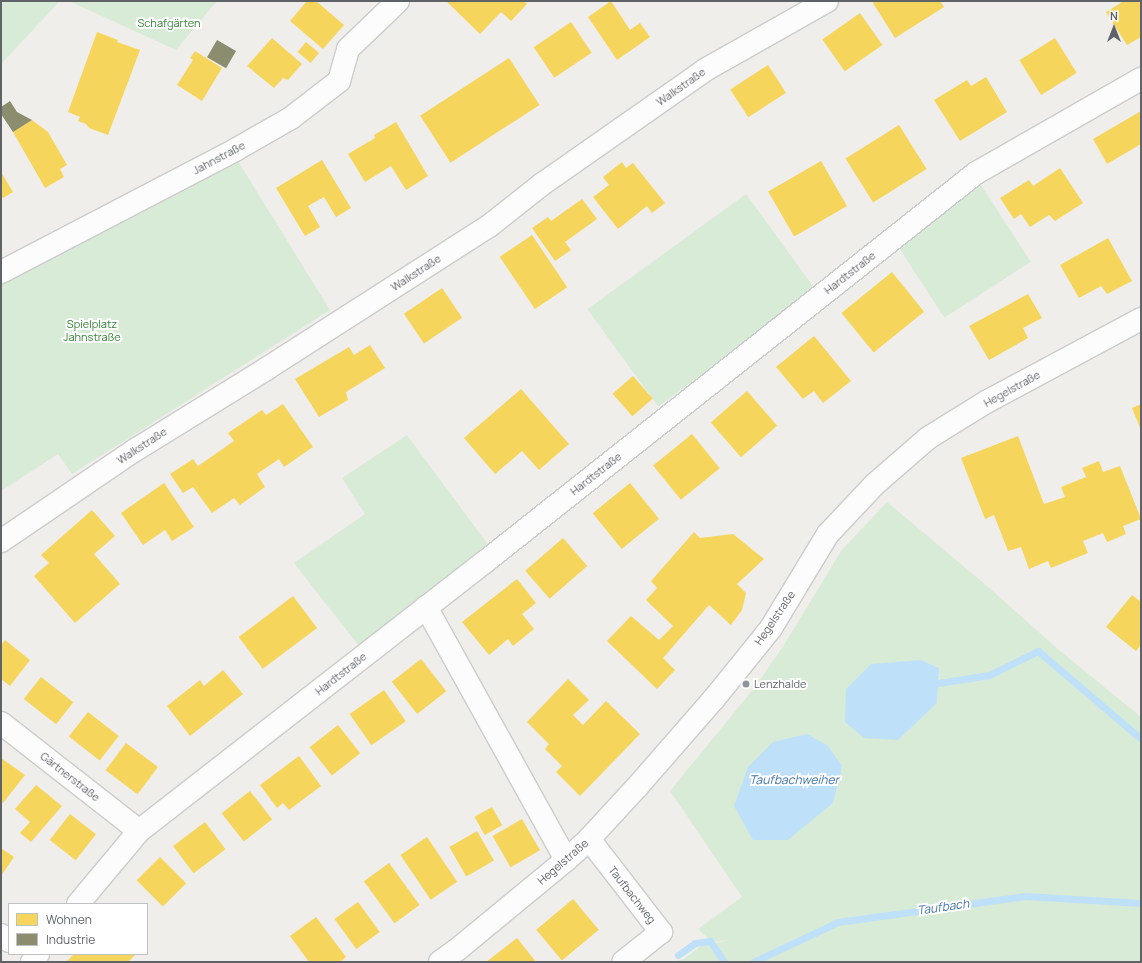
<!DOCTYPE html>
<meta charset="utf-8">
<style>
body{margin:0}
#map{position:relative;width:1142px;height:963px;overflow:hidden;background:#efeeea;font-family:Manrope,sans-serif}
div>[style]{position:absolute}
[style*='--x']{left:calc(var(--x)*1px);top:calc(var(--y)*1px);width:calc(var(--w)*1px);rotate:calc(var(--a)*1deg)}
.green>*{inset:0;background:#d8ebd6;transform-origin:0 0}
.water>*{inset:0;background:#bfe0f9}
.homes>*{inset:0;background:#f6d55c;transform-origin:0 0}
.industry>*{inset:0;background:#8c8c6e;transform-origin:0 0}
.stream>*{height:7px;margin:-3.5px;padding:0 3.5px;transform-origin:3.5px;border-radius:3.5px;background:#bfe0f9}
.roads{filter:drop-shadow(1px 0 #cbcccc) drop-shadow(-1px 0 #cbcccc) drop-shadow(0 1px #cbcccc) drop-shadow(0 -1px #cbcccc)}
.minor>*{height:22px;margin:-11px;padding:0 11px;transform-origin:11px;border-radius:11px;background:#fdfcfc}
.tertiary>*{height:22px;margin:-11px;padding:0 11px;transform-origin:11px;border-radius:11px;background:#fdfcfc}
.dots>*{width:11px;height:11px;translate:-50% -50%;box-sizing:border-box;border:2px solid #fff;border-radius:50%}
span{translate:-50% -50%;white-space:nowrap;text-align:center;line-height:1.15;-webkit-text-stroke:4px #fff;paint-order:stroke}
.park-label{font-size:11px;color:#348238}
.street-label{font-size:11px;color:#5f6368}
.poi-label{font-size:11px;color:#5f6368}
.left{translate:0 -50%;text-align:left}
.water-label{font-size:12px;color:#4174aa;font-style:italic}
.frame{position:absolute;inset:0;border:2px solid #5f6368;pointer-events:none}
.legend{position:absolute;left:8px;top:903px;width:140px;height:52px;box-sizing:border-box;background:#fff;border:1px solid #bfc1c3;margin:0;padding:5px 7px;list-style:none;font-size:12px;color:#5f6368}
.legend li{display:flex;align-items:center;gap:8px;height:20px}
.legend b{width:20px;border:1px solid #bfc1c3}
.north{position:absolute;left:1094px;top:8px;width:40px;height:40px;-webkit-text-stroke:3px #fff;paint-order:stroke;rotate:0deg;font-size:11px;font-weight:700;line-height:16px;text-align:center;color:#5f6368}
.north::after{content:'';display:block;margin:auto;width:14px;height:18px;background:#5f6368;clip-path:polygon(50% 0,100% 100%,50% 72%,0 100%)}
</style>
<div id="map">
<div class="green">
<i style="clip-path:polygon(1px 1px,60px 1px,1px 64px)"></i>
<i style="clip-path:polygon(69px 1px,217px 1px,176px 50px)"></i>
<i style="clip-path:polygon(236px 158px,330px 310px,72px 474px,58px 454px,1px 491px,1px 285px)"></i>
<i style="left:979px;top:182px;width:95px;height:103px;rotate:57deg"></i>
<i style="left:746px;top:194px;width:120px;height:196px;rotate:54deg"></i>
<i style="clip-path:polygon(407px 435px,492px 550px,362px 650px,294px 563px,365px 514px,342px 478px)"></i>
<i style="clip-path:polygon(evenodd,887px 502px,987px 586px,1060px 651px,1141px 717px,1141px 962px,673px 962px,684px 959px,701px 946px,730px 940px,712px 942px,698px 929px,742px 897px,670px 791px,755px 687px,784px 645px,841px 551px,887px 502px,921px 660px,939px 668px,937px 703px,921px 660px)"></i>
</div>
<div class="water">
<i style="clip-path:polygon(921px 660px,939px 668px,937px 703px,898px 740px,864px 738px,845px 722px,846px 689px,871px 664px)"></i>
<i style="clip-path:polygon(807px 734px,828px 746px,842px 766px,833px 803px,788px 840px,753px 840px,734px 806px,748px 767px,773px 742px)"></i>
</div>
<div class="homes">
<i style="clip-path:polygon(307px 1px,316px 1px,344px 25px,323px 49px,290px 21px)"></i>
<i style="clip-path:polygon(446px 1px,523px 1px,527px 4px,511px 21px,501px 12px,480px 34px)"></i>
<i style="clip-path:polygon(611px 1px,630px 30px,640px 23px,650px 37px,617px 60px,588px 17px)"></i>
<i style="clip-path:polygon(875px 1px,940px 1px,944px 7px,895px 38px,873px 3px)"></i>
<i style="clip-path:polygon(1124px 1px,1141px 1px,1141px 37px,1127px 45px,1106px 12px)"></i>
<i style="left:860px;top:13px;width:39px;height:46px;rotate:55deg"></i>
<i style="left:571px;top:22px;width:37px;height:45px;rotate:56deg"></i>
<i style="clip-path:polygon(97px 32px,118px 40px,117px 42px,140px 50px,108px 135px,89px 128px,86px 124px,78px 121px,80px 117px,68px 112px)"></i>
<i style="clip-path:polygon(272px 38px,302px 64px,288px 80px,283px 78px,274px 88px,247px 66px)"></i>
<i style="left:1055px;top:38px;width:41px;height:42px;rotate:58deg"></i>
<i style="left:306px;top:42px;width:17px;height:13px;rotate:40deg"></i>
<i style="clip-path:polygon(195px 51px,222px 68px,202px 101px,177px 85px,193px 60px,190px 58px)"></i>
<i style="left:509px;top:58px;width:56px;height:106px;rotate:57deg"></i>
<i style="left:768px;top:65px;width:33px;height:45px;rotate:57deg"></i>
<i style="clip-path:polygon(986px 77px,1007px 112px,960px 141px,934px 100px,967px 80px,971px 86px)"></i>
<i style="clip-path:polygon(1141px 111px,1141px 144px,1107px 164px,1093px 139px)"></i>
<i style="clip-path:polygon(32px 120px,48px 132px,67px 165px,60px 169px,64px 177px,45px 188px,13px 132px)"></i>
<i style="clip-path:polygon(396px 122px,428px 176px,406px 190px,391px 166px,365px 182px,348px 154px,375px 138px,374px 135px)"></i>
<i style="left:899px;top:125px;width:52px;height:63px;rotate:58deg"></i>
<i style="clip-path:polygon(322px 160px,351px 208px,336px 217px,324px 197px,308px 206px,320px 227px,305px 236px,276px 188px)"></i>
<i style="left:821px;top:161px;width:52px;height:61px;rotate:60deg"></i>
<i style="clip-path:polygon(622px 162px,626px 168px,633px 163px,665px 203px,652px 213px,647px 206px,618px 229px,593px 197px,609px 185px,603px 177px)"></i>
<i style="clip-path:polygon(1060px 168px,1083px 203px,1055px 221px,1049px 215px,1030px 227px,1021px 214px,1014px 219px,1000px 198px,1029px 180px,1033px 186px)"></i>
<i style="clip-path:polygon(1px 172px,13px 192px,3px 198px,1px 197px)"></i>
<i style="clip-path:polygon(582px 199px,597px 219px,565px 242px,571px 250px,555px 261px,532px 228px,548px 217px,551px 221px)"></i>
<i style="left:532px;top:235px;width:63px;height:39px;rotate:56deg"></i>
<i style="clip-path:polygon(1108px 238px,1132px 281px,1107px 294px,1101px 286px,1079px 298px,1060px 265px)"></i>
<i style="left:892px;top:272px;width:51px;height:65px;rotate:51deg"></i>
<i style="left:442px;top:288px;width:36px;height:46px;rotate:56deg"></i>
<i style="clip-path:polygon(1028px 294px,1042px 318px,1023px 328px,1028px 338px,989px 360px,969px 326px)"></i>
<i style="clip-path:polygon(814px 336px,851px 381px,823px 403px,814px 391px,803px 399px,776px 367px)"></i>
<i style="clip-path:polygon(370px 345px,385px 368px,346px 392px,348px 400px,319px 417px,295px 379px,349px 347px,354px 355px)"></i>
<i style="left:633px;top:376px;width:30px;height:27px;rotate:49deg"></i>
<i style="clip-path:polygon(521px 389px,569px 444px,539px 470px,522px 451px,495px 474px,464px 438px)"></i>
<i style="left:747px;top:391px;width:46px;height:48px;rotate:49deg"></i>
<i style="clip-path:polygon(283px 404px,313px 447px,284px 467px,279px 459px,257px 474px,265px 487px,240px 505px,234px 498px,212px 513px,193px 487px,183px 493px,170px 474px,193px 459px,198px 466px,234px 441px,228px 433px,262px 410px,266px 415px)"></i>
<i style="clip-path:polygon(1141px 404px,1141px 430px,1132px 408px)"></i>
<i style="left:692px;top:434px;width:44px;height:50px;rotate:51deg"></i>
<i style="clip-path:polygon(1018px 436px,1044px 504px,1065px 497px,1061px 487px,1086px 477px,1082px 468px,1099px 461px,1103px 472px,1120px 466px,1141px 519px,1123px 526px,1126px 534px,1107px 542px,1103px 533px,1083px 541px,1088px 553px,1051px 568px,1048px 561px,1029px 569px,1021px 547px,1008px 551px,994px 515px,985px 519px,961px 458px)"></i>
<i style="clip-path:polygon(164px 483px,194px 527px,172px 541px,165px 530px,143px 545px,121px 513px)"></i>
<i style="left:630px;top:483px;width:46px;height:48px;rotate:51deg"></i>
<i style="clip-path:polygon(92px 510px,115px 536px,94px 554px,120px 584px,75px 623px,34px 576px,49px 563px,41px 555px)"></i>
<i style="clip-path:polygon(694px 532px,700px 538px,733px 534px,764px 559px,737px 584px,746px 593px,742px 610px,731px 625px,709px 605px,663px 658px,675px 670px,657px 689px,607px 641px,631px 616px,659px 640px,673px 626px,646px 600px,657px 588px,651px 581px)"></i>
<i style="left:563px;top:538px;width:37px;height:50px;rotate:49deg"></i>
<i style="clip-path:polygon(517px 579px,536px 603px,522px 614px,534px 629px,513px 646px,508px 639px,489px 655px,462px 622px)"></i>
<i style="clip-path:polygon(1132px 595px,1141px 602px,1141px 645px,1136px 651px,1106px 627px)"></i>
<i style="left:293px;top:596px;width:40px;height:68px;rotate:53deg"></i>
<i style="clip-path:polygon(5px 640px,30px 660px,10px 686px,1px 679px,1px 645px)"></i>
<i style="left:421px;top:659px;width:41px;height:37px;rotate:52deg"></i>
<i style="clip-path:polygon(223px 670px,243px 694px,190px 736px,167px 706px,200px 680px,204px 686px)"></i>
<i style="left:41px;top:677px;width:41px;height:28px;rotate:38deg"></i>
<i style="clip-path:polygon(568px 679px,589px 700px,573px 715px,583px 725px,606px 701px,640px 734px,580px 796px,556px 772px,562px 766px,545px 749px,549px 744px,527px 722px)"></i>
<i style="left:384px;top:690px;width:38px;height:42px;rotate:55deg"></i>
<i style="left:88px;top:712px;width:39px;height:31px;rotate:38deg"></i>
<i style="left:338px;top:725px;width:36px;height:36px;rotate:52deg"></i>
<i style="left:126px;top:743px;width:40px;height:34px;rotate:37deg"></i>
<i style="clip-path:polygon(299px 756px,321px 786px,289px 810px,283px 803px,277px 808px,260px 785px)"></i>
<i style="clip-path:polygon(1px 758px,25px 775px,3px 803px,1px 802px)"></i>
<i style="clip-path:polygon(36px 785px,62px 806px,31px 842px,20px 833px,30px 822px,15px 809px)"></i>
<i style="left:250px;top:791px;width:36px;height:36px;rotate:52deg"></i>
<i style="left:492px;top:807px;width:21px;height:20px;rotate:61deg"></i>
<i style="left:70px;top:814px;width:33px;height:33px;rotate:38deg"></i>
<i style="left:522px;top:819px;width:36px;height:34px;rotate:60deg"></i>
<i style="left:205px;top:822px;width:34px;height:40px;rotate:53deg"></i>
<i style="left:477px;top:831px;width:34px;height:32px;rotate:60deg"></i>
<i style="left:427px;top:837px;width:54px;height:32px;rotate:56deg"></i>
<i style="clip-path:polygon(1px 848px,14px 857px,1px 876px)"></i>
<i style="left:160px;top:857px;width:37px;height:33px;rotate:45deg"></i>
<i style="left:389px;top:863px;width:52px;height:31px;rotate:54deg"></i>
<i style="left:573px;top:899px;width:40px;height:48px;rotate:50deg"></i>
<i style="left:358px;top:902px;width:37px;height:29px;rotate:54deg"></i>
<i style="clip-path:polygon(316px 917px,346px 957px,340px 962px,309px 962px,290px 936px)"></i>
<i style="clip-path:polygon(517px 938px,536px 962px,486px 962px)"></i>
<i style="clip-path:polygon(74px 954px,136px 954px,128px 962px,66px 962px)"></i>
</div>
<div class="industry">
<i style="left:217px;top:40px;width:22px;height:20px;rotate:30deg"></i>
<i style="clip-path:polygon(10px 101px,17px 112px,32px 120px,13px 132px,1px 114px,1px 107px)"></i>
</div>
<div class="stream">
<i style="--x:938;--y:683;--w:52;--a:-8.9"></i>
<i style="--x:989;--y:675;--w:55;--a:-26.1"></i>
<i style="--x:1038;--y:651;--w:135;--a:40.5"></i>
<i style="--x:678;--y:955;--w:21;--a:-35"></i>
<i style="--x:695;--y:943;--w:15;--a:-8"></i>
<i style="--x:710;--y:941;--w:25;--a:56"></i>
<i style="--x:753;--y:962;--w:94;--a:-25.2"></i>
<i style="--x:838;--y:922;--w:189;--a:-7.9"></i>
<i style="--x:1025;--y:896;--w:116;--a:3.5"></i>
</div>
<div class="roads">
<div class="minor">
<i style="--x:1;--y:272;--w:264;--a:-27.5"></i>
<i style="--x:235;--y:150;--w:64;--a:-29.7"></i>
<i style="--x:291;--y:118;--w:61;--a:-37.6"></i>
<i style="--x:339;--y:81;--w:33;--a:-74"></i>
<i style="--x:348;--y:49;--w:69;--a:-43.8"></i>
<i style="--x:1;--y:541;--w:162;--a:-34.2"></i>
<i style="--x:135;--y:450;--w:154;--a:-31.7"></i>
<i style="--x:266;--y:369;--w:265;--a:-32.7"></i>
<i style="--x:489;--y:226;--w:66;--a:-38.3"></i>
<i style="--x:541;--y:185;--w:200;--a:-35"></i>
<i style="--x:705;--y:70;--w:140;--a:-29.5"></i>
<i style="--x:426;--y:607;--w:289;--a:61"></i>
<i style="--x:1;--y:723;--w:175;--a:38"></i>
<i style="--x:589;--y:839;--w:118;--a:52.3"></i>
<i style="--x:661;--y:932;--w:48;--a:141.7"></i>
<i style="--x:78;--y:904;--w:95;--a:-50.1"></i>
<i style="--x:139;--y:831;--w:440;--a:-37.9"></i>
<i style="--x:486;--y:561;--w:625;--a:-38.37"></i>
<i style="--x:976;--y:173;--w:190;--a:-29.7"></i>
<i style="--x:1;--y:935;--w:10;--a:37"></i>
<i style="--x:32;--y:962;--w:10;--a:-53"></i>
</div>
<div class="tertiary">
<i style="--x:440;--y:962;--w:22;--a:-36"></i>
<i style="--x:458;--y:949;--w:140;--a:-39.5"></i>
<i style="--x:566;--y:860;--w:31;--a:-42"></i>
<i style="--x:589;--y:839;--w:71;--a:-47.3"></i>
<i style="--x:637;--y:787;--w:116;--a:-48.9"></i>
<i style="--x:713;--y:700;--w:92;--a:-51.1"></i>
<i style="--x:771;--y:628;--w:110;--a:-58.8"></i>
<i style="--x:828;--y:534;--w:67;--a:-46.8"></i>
<i style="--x:874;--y:485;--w:72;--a:-41"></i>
<i style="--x:928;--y:438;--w:70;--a:-31.7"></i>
<i style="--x:988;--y:401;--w:174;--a:-28.2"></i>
</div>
</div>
<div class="dots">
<i style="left:746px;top:684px;background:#919496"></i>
</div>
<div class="park-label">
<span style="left:169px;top:23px">Schafgärten</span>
<span style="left:92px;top:331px">Spielplatz<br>Jahnstraße</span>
</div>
<div class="street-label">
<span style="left:681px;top:87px;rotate:-35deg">Walkstraße</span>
<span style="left:219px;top:158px;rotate:-28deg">Jahnstraße</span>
<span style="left:416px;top:273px;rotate:-33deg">Walkstraße</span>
<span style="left:850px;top:273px;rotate:-38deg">Hardtstraße</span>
<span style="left:1012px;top:389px;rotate:-29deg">Hegelstraße</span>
<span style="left:142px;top:446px;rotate:-33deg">Walkstraße</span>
<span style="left:596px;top:474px;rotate:-38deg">Hardtstraße</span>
<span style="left:775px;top:618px;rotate:-56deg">Hegelstraße</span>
<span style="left:341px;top:674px;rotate:-38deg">Hardtstraße</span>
<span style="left:70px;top:777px;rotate:38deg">Gärtnerstraße</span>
<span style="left:563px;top:862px;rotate:-41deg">Hegelstraße</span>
<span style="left:632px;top:895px;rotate:52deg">Taufbachweg</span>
</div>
<div class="poi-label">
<span class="left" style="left:754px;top:684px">Lenzhalde</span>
</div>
<div class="water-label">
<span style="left:794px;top:780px">Taufbachweiher</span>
<span style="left:943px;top:907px;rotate:-8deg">Taufbach</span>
</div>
<div class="frame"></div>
<ul class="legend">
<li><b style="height:11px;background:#f6d55c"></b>Wohnen</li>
<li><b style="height:11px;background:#8c8c6e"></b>Industrie</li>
</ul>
<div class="north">N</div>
</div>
